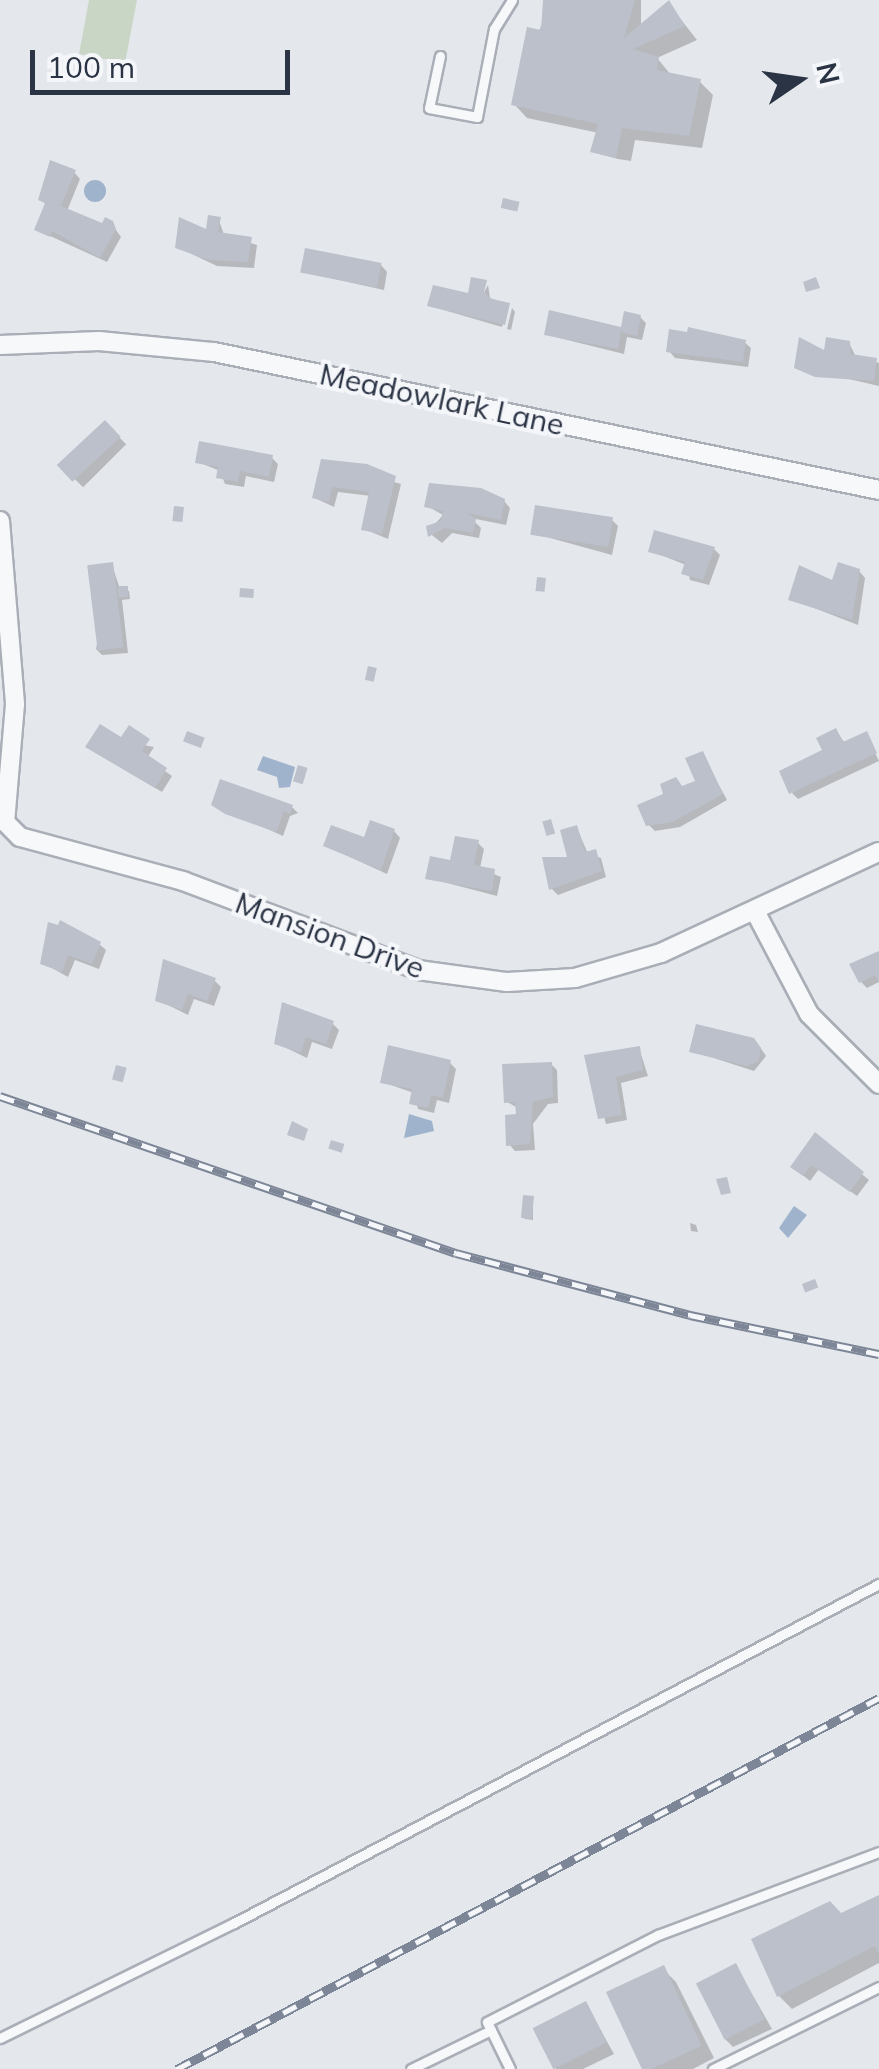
<!DOCTYPE html>
<style>
body{margin:0}
#map{position:relative;width:879px;height:2069px;overflow:hidden;background:#e4e7ec;font-family:Mulish,sans-serif}
div>[style]{position:absolute}
[style*='--x']{left:calc(var(--x)*1px);top:calc(var(--y)*1px);width:calc(var(--w)*1px);rotate:calc(var(--a)*1deg)}
.green>*{inset:0;background:#c9d6c5}
.water>*{inset:0;background:#9fb4cc}
.round{border-radius:50%}
.shadow>*{inset:0;background:#0003;transform-origin:0 0}
.building>*{inset:0;background:#bbc0ca;transform-origin:0 0}
.roads{filter:drop-shadow(2px 0 #a9aeb7) drop-shadow(-2px 0 #a9aeb7) drop-shadow(0 2px #a9aeb7) drop-shadow(0 -2px #a9aeb7)}
.service>*{height:9px;margin:-4.5px;padding:0 4.5px;transform-origin:4.5px;border-radius:4.5px;background:#f7f8fa}
.minor>*{height:18px;margin:-9px;padding:0 9px;transform-origin:9px;border-radius:9px;background:#f7f8fa}
.rail>*{height:9px;margin-top:-4.5px;transform-origin:0;background:repeating-linear-gradient(90deg,#f4f6f9 0 15px,#7d8696 0 30px);box-sizing:border-box;border-block:2px solid #7d8696}
span{translate:-50% -50%;white-space:nowrap;text-align:center;line-height:1.15;-webkit-text-stroke:8px #f4f6f9;paint-order:stroke}
.street-label{font-size:30px;color:#2b3445}
.north{position:absolute;left:749px;top:30px;width:100px;height:100px;-webkit-text-stroke:8px #f4f6f9;paint-order:stroke;rotate:77deg;font-size:28px;font-weight:700;line-height:40px;text-align:center;color:#2b3445}
.north::after{content:'';display:block;margin:auto;width:35px;height:45px;background:#2b3445;clip-path:polygon(50% 0,100% 100%,50% 72%,0 100%)}
.scale{position:absolute;left:30px;top:50px;width:260px;height:45px;box-sizing:border-box;border:5px solid #2b3445;border-top:0;padding-left:12px;font-size:30px;line-height:35px;white-space:nowrap;color:#2b3445;-webkit-text-stroke:8px #f4f6f9;paint-order:stroke}
</style>
<div id="map">
<div class="green">
<i style="clip-path:polygon(89px 0,137px 0,125px 63px,79px 54px)"></i>
</div>
<div class="water">
<i class="round" style="left:84px;top:180px;width:22px;height:22px"></i>
<i style="clip-path:polygon(263px 756px,295px 767px,290px 787px,279px 788px,277px 777px,257px 770px)"></i>
<i style="clip-path:polygon(409px 1114px,432px 1121px,434px 1131px,404px 1138px)"></i>
<i style="clip-path:polygon(794px 1206px,807px 1215px,788px 1238px,779px 1228px)"></i>
</div>
<div class="shadow">
<i style="clip-path:polygon(550px 0,641px 0,641px 27px,668px 3px,697px 40px,657px 58px,671px 75px,699px 81px,713px 95px,702px 148px,635px 140px,631px 161px,618px 159px,592px 152px,599px 133px,527px 118px,514px 104px)"></i>
<i style="clip-path:polygon(74px 172px,80px 179px,67px 211px,103px 226px,111px 223px,121px 237px,107px 262px,37px 230px,47px 206px,41px 199px)"></i>
<i style="clip-path:polygon(219px 220px,224px 235px,257px 245px,254px 268px,217px 266px,177px 247px,208px 233px)"></i>
<i style="clip-path:polygon(381px 265px,387px 272px,384px 290px,303px 272px)"></i>
<i style="clip-path:polygon(473px 280px,486px 283px,478px 304px,488px 285px,490px 298px,508px 305px,502px 327px,430px 306px,434px 288px,469px 296px)"></i>
<i style="clip-path:polygon(512px 308px,515px 312px,511px 330px,507px 329px)"></i>
<i style="clip-path:polygon(640px 317px,646px 323px,642px 340px,627px 337px,624px 354px,547px 335px,623px 330px)"></i>
<i style="clip-path:polygon(744px 342px,751px 348px,748px 367px,675px 358px,669px 351px)"></i>
<i style="clip-path:polygon(849px 343px,856px 357px,879px 363px,879px 386px,797px 367px)"></i>
<i style="left:105px;top:423px;width:30px;height:61px;rotate:45deg"></i>
<i style="clip-path:polygon(271px 457px,278px 464px,274px 482px,246px 476px,244px 487px,225px 484px,220px 471px,198px 462px)"></i>
<i style="clip-path:polygon(322px 462px,401px 484px,388px 539px,364px 529px,371px 496px,338px 492px,334px 507px,315px 498px)"></i>
<i style="clip-path:polygon(504px 501px,510px 508px,506px 525px,471px 518px,481px 528px,479px 538px,452px 533px,442px 543px,428px 532px,443px 515px,427px 506px)"></i>
<i style="clip-path:polygon(611px 519px,618px 526px,612px 555px,532px 533px)"></i>
<i style="clip-path:polygon(714px 549px,720px 555px,709px 585px,690px 580px,686px 565px,651px 551px)"></i>
<i style="clip-path:polygon(112px 565px,120px 589px,129px 591px,130px 599px,122px 600px,128px 653px,102px 655px,96px 649px)"></i>
<i style="clip-path:polygon(859px 571px,865px 578px,858px 625px,791px 599px)"></i>
<i style="clip-path:polygon(836px 731px,845px 743px,866px 734px,879px 761px,798px 799px,792px 793px)"></i>
<i style="clip-path:polygon(122px 741px,154px 747px,147px 758px,172px 776px,162px 792px,95px 752px)"></i>
<i style="clip-path:polygon(702px 754px,727px 800px,680px 827px,655px 831px,648px 824px,698px 782px)"></i>
<i style="clip-path:polygon(214px 805px,292px 807px,298px 813px,290px 816px,283px 836px)"></i>
<i style="clip-path:polygon(577px 828px,588px 854px,601px 858px,606px 877px,558px 895px,551px 888px,571px 859px)"></i>
<i style="clip-path:polygon(394px 831px,400px 838px,387px 874px,326px 846px)"></i>
<i style="clip-path:polygon(478px 843px,484px 849px,480px 868px,501px 877px,497px 896px,428px 878px)"></i>
<i style="clip-path:polygon(99px 944px,106px 950px,99px 969px,75px 960px,68px 977px,43px 963px)"></i>
<i style="clip-path:polygon(879px 953px,879px 982px,867px 988px,861px 982px)"></i>
<i style="clip-path:polygon(214px 980px,221px 987px,214px 1006px,194px 999px,188px 1015px,158px 1000px)"></i>
<i style="clip-path:polygon(333px 1024px,339px 1030px,332px 1049px,312px 1042px,307px 1058px,276px 1043px)"></i>
<i style="clip-path:polygon(760px 1047px,766px 1056px,754px 1071px,692px 1051px)"></i>
<i style="clip-path:polygon(639px 1048px,648px 1076px,621px 1083px,627px 1120px,606px 1124px,587px 1057px)"></i>
<i style="clip-path:polygon(450px 1063px,456px 1069px,449px 1103px,437px 1100px,434px 1113px,418px 1109px,414px 1093px,382px 1082px)"></i>
<i style="clip-path:polygon(551px 1064px,557px 1070px,558px 1103px,548px 1104px,533px 1124px,535px 1150px,515px 1151px,509px 1144px,518px 1108px,507px 1102px)"></i>
<i style="clip-path:polygon(816px 1136px,869px 1180px,857px 1196px,819px 1169px,810px 1181px,800px 1173px)"></i>
<i style="clip-path:polygon(533px 1199px,533px 1220px,525px 1219px,523px 1217px)"></i>
<i style="clip-path:polygon(690px 1223px,696px 1225px,698px 1232px,691px 1231px)"></i>
<i style="clip-path:polygon(879px 1899px,879px 1963px,792px 2009px,779px 1996px,842px 1916px)"></i>
<i style="clip-path:polygon(736px 1966px,772px 2029px,733px 2047px,723px 2037px)"></i>
<i style="clip-path:polygon(662px 1968px,676px 1982px,714px 2058px,693px 2069px,648px 2069px,611px 1994px)"></i>
<i style="clip-path:polygon(586px 2004px,614px 2054px,583px 2069px,556px 2069px,535px 2030px)"></i>
</div>
<div class="building">
<i style="clip-path:polygon(543px 0,635px 0,624px 38px,669px 0,685px 26px,633px 49px,659px 57px,657px 70px,701px 79px,689px 136px,622px 128px,616px 158px,590px 152px,598px 124px,511px 105px,527px 27px,541px 30px)"></i>
<i style="clip-path:polygon(50px 160px,76px 170px,61px 206px,102px 223px,105px 217px,113px 221px,116px 229px,100px 258px,52px 231px,50px 237px,34px 230px,45px 203px,38px 200px)"></i>
<i style="left:503px;top:198px;width:17px;height:10px;rotate:13deg"></i>
<i style="clip-path:polygon(208px 215px,221px 217px,218px 232px,252px 237px,248px 262px,209px 260px,175px 248px,179px 217px,206px 229px)"></i>
<i style="left:305px;top:248px;width:78px;height:25px;rotate:11deg"></i>
<i style="clip-path:polygon(471px 277px,487px 280px,484px 292px,492px 299px,510px 303px,505px 325px,427px 306px,433px 285px,468px 293px)"></i>
<i style="clip-path:polygon(816px 277px,820px 288px,806px 292px,803px 282px)"></i>
<i style="clip-path:polygon(549px 310px,621px 327px,624px 311px,641px 315px,637px 336px,621px 332px,618px 349px,544px 335px)"></i>
<i style="clip-path:polygon(688px 327px,746px 340px,743px 362px,666px 352px,669px 329px,687px 332px)"></i>
<i style="clip-path:polygon(799px 337px,824px 350px,826px 337px,850px 341px,851px 354px,877px 358px,874px 381px,815px 377px,794px 368px)"></i>
<i style="left:105px;top:420px;width:23px;height:66px;rotate:47deg"></i>
<i style="clip-path:polygon(199px 441px,273px 455px,269px 477px,240px 471px,238px 482px,216px 478px,218px 467px,195px 463px)"></i>
<i style="clip-path:polygon(321px 459px,367px 464px,396px 476px,382px 534px,361px 530px,369px 492px,332px 487px,329px 502px,312px 498px)"></i>
<i style="clip-path:polygon(429px 483px,481px 488px,505px 499px,501px 520px,467px 513px,476px 519px,473px 533px,445px 528px,428px 537px,426px 526px,441px 521px,443px 511px,424px 507px)"></i>
<i style="left:535px;top:505px;width:79px;height:30px;rotate:9deg"></i>
<i style="left:174px;top:506px;width:10px;height:15px;rotate:6deg"></i>
<i style="clip-path:polygon(654px 530px,715px 547px,703px 580px,681px 574px,685px 562px,648px 552px)"></i>
<i style="left:113px;top:562px;width:86px;height:26px;rotate:83deg"></i>
<i style="clip-path:polygon(838px 562px,860px 569px,852px 620px,788px 600px,799px 565px,832px 580px)"></i>
<i style="left:537px;top:577px;width:9px;height:14px;rotate:6deg"></i>
<i style="left:128px;top:586px;width:11px;height:10px;rotate:90deg"></i>
<i style="left:240px;top:588px;width:14px;height:9px;rotate:4deg"></i>
<i style="left:368px;top:666px;width:9px;height:14px;rotate:13deg"></i>
<i style="clip-path:polygon(100px 724px,121px 737px,129px 725px,150px 739px,142px 751px,167px 768px,155px 788px,85px 747px)"></i>
<i style="clip-path:polygon(836px 728px,843px 742px,867px 731px,877px 753px,789px 794px,779px 771px,822px 750px,816px 738px)"></i>
<i style="left:187px;top:731px;width:19px;height:11px;rotate:21deg"></i>
<i style="clip-path:polygon(703px 751px,723px 794px,673px 822px,646px 826px,637px 805px,663px 794px,660px 784px,676px 777px,682px 786px,695px 781px,685px 758px)"></i>
<i style="left:298px;top:765px;width:10px;height:17px;rotate:17deg"></i>
<i style="clip-path:polygon(220px 779px,293px 805px,290px 814px,284px 811px,276px 832px,225px 814px,211px 805px)"></i>
<i style="left:551px;top:819px;width:15px;height:9px;rotate:74deg"></i>
<i style="clip-path:polygon(370px 820px,395px 829px,381px 870px,323px 846px,331px 825px,364px 837px)"></i>
<i style="clip-path:polygon(577px 825px,585px 852px,596px 849px,602px 871px,549px 890px,542px 857px,567px 857px,560px 830px)"></i>
<i style="clip-path:polygon(455px 836px,479px 840px,474px 865px,495px 869px,492px 891px,425px 879px,430px 856px,450px 860px)"></i>
<i style="clip-path:polygon(60px 920px,101px 942px,92px 964px,68px 955px,62px 972px,40px 964px,48px 922px,58px 925px)"></i>
<i style="clip-path:polygon(879px 951px,879px 982px,875px 975px,859px 983px,849px 964px)"></i>
<i style="clip-path:polygon(163px 959px,216px 978px,207px 1001px,188px 994px,182px 1010px,155px 1001px)"></i>
<i style="clip-path:polygon(282px 1002px,334px 1021px,326px 1044px,306px 1037px,301px 1053px,274px 1044px)"></i>
<i style="clip-path:polygon(696px 1024px,754px 1038px,761px 1048px,758px 1062px,747px 1066px,689px 1052px)"></i>
<i style="clip-path:polygon(388px 1045px,451px 1060px,443px 1098px,431px 1095px,428px 1108px,409px 1104px,412px 1089px,380px 1083px)"></i>
<i style="clip-path:polygon(640px 1046px,643px 1070px,616px 1077px,622px 1115px,598px 1119px,584px 1055px)"></i>
<i style="clip-path:polygon(552px 1062px,553px 1097px,533px 1102px,530px 1144px,506px 1146px,505px 1115px,516px 1114px,515px 1102px,504px 1103px,502px 1064px)"></i>
<i style="left:116px;top:1065px;width:11px;height:15px;rotate:15deg"></i>
<i style="clip-path:polygon(292px 1121px,308px 1129px,304px 1141px,287px 1135px)"></i>
<i style="clip-path:polygon(815px 1132px,864px 1172px,850px 1192px,811px 1165px,803px 1176px,790px 1167px)"></i>
<i style="left:331px;top:1140px;width:14px;height:9px;rotate:17deg"></i>
<i style="clip-path:polygon(727px 1177px,731px 1193px,721px 1195px,716px 1179px)"></i>
<i style="left:523px;top:1195px;width:11px;height:23px;rotate:5deg"></i>
<i style="left:815px;top:1279px;width:9px;height:14px;rotate:69deg"></i>
<i style="clip-path:polygon(879px 1895px,879px 1955px,875px 1946px,777px 1997px,751px 1939px,830px 1901px,841px 1913px)"></i>
<i style="left:736px;top:1963px;width:63px;height:45px;rotate:63deg"></i>
<i style="left:664px;top:1965px;width:89px;height:64px;rotate:65deg"></i>
<i style="left:586px;top:2001px;width:46px;height:60px;rotate:63deg"></i>
</div>
<div class="roads">
<div class="service">
<i style="--x:440;--y:56;--w:53;--a:101.9"></i>
<i style="--x:429;--y:108;--w:49;--a:10.6"></i>
<i style="--x:477;--y:117;--w:90;--a:-79.1"></i>
<i style="--x:494;--y:29;--w:34;--a:-58"></i>
<i style="--x:0;--y:2038;--w:261;--a:-26.2"></i>
<i style="--x:234;--y:1923;--w:729;--a:-27.73"></i>
<i style="--x:411;--y:2069;--w:89;--a:-26"></i>
<i style="--x:510;--y:2069;--w:52;--a:-116.1"></i>
<i style="--x:487;--y:2022;--w:192;--a:-27"></i>
<i style="--x:658;--y:1935;--w:236;--a:-20.6"></i>
<i style="--x:713;--y:2069;--w:185;--a:-26.3"></i>
</div>
<div class="minor">
<i style="--x:0;--y:345;--w:99;--a:-2.3"></i>
<i style="--x:99;--y:341;--w:116;--a:5.5"></i>
<i style="--x:214;--y:352;--w:679;--a:11.72"></i>
<i style="--x:0;--y:521;--w:184;--a:85.3"></i>
<i style="--x:15;--y:704;--w:118;--a:94.8"></i>
<i style="--x:5;--y:822;--w:21;--a:45"></i>
<i style="--x:20;--y:837;--w:169;--a:15.1"></i>
<i style="--x:183;--y:881;--w:251;--a:20.7"></i>
<i style="--x:418;--y:970;--w:90;--a:7.7"></i>
<i style="--x:507;--y:982;--w:68;--a:-3.4"></i>
<i style="--x:575;--y:978;--w:90;--a:-16.2"></i>
<i style="--x:661;--y:953;--w:240;--a:-24.9"></i>
<i style="--x:756;--y:913;--w:114;--a:62.3"></i>
<i style="--x:809;--y:1014;--w:99;--a:45"></i>
</div>
</div>
<div class="rail">
<i style="--x:0;--y:1096;--w:482;--a:19"></i>
<i style="--x:456;--y:1253;--w:242;--a:14.8"></i>
<i style="--x:690;--y:1315;--w:193;--a:11.7"></i>
<i style="--x:177;--y:2069;--w:794;--a:-27.86"></i>
</div>
<div class="street-label">
<span style="left:442px;top:399px;rotate:12deg">Meadowlark Lane</span>
<span style="left:330px;top:935px;rotate:20deg">Mansion Drive</span>
</div>
<div class="north">N</div>
<div class="scale">100 m</div>
</div>
